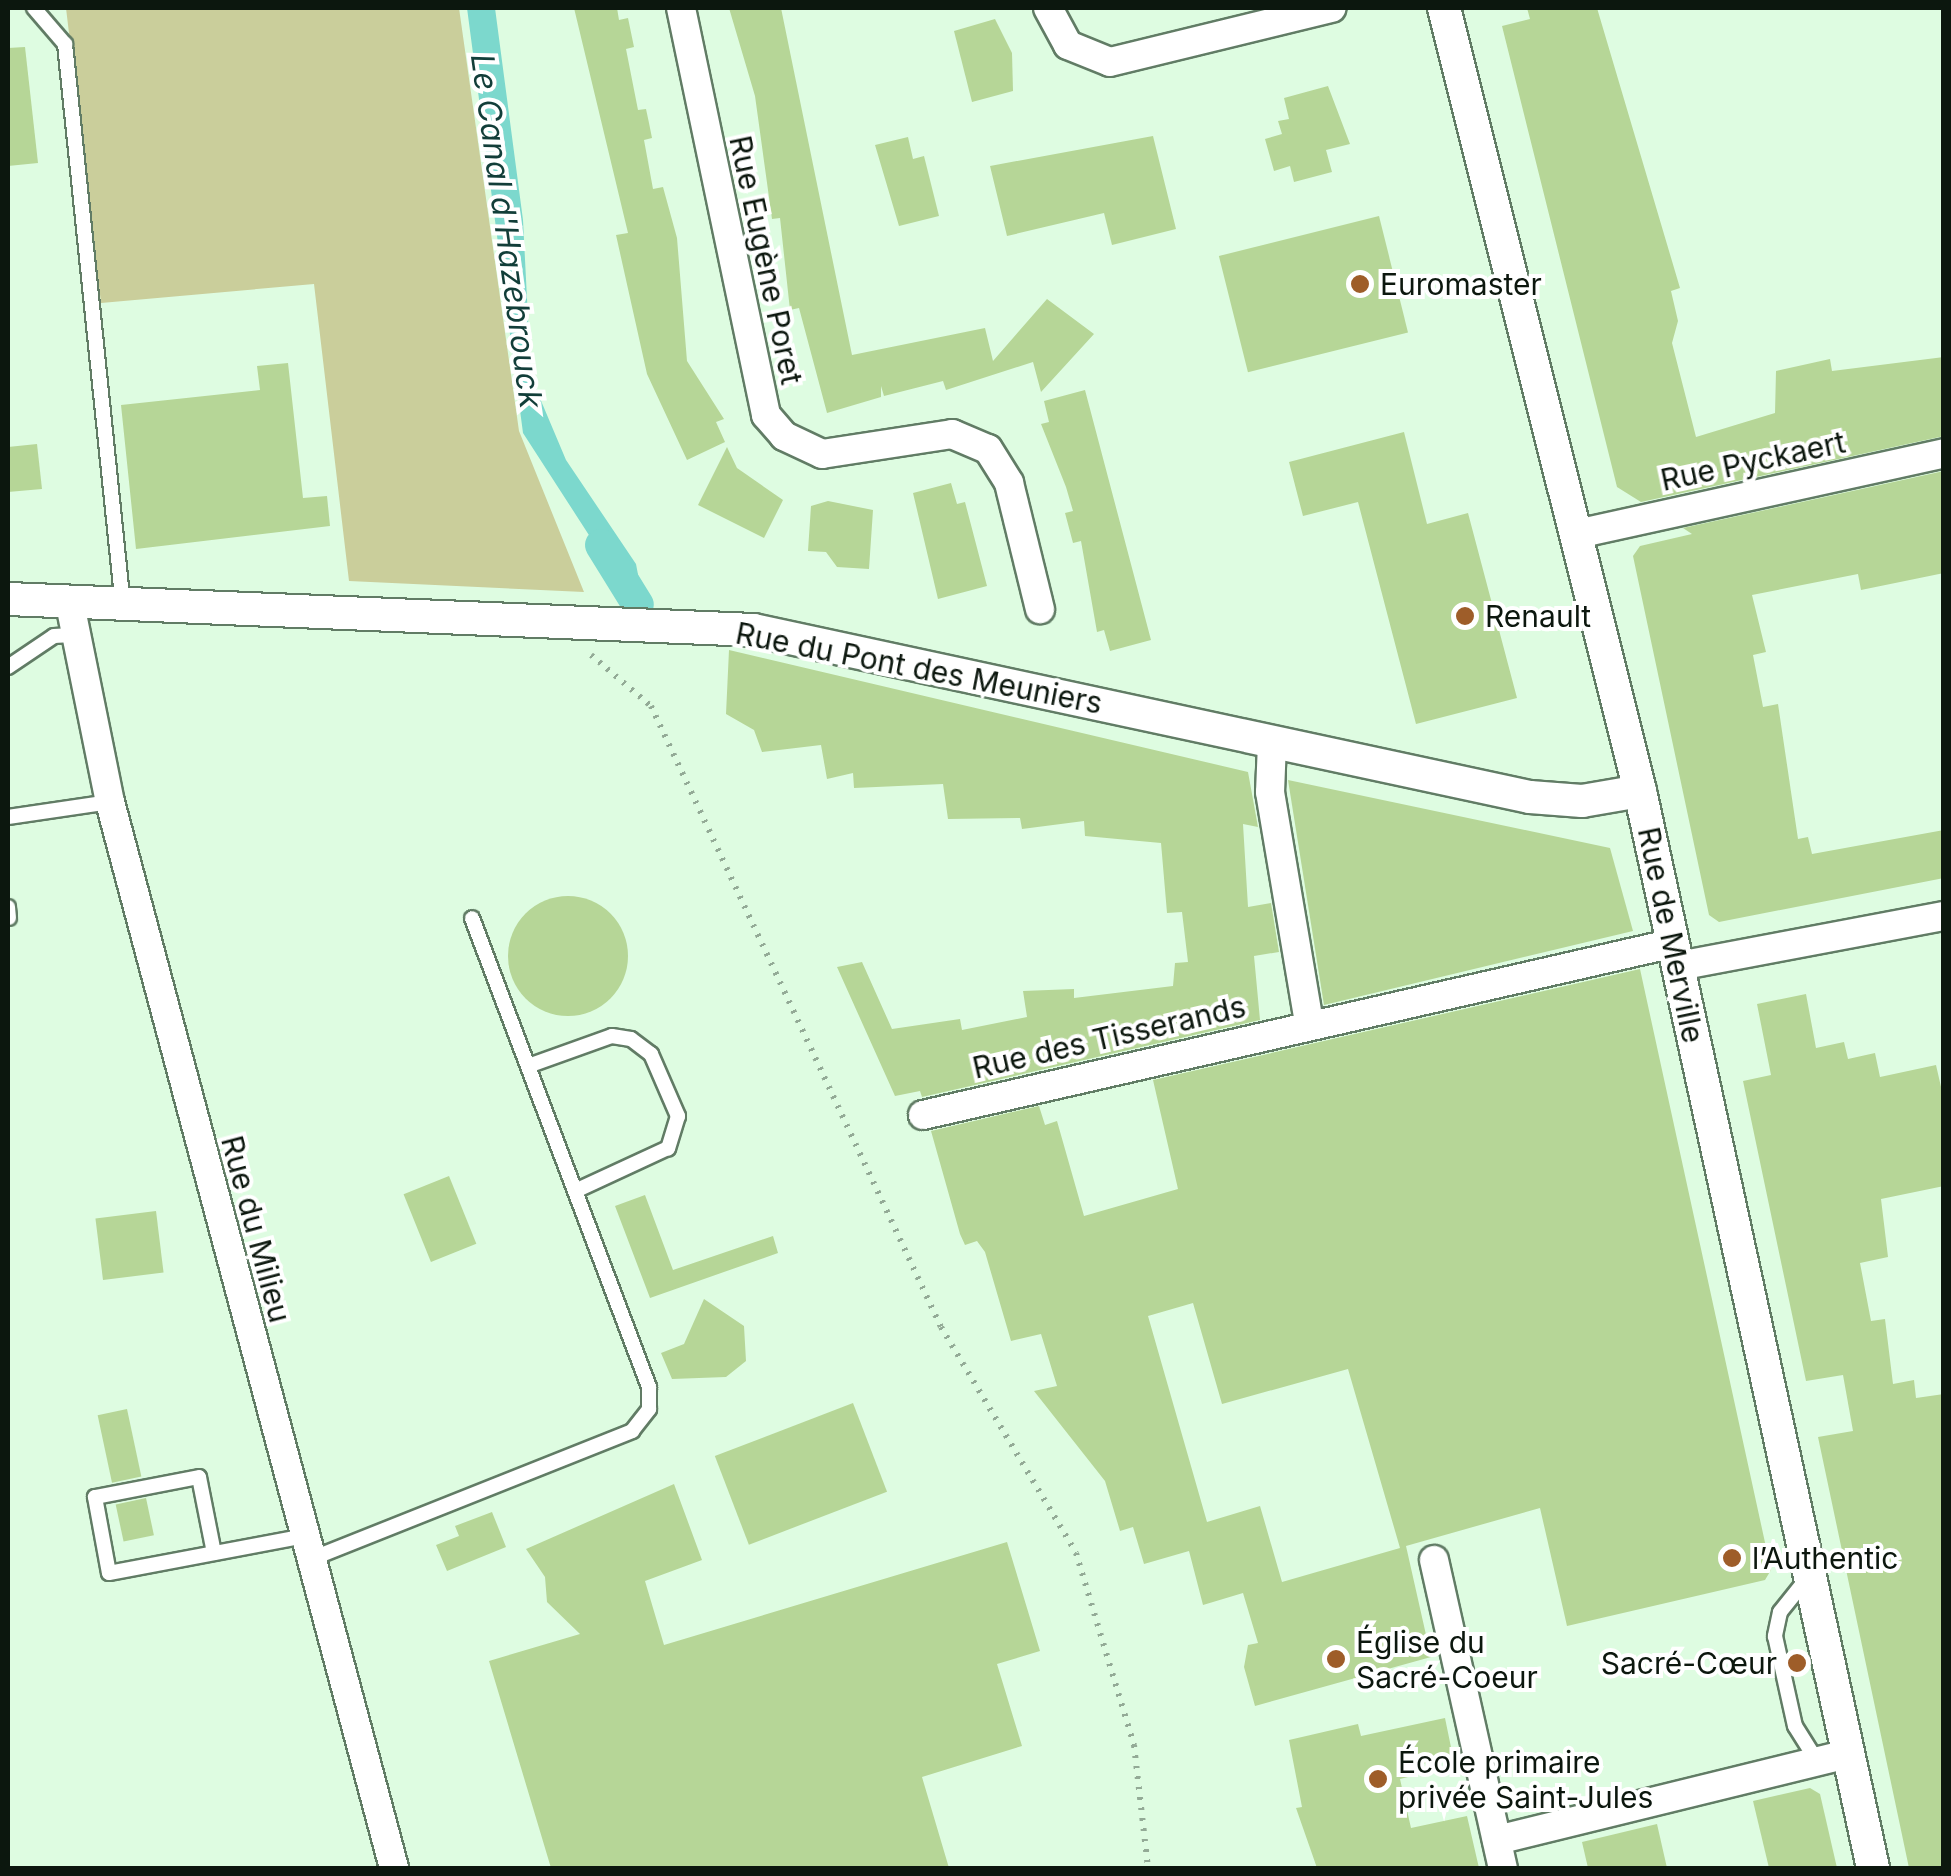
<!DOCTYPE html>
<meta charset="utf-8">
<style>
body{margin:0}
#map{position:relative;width:1951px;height:1876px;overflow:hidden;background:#defce1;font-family:Inter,sans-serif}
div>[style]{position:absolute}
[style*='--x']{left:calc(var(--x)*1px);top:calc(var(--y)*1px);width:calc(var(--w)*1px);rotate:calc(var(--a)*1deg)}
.green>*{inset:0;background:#cace9b}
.water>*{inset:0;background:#7cd8cd}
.canal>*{height:32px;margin:-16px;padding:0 16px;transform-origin:16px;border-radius:16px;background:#7cd8cd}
.building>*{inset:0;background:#b6d697;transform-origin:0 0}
.round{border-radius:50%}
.path>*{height:6px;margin-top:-3px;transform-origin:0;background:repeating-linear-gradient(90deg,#93aa96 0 2.5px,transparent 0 10.5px)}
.roads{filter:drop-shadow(2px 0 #617c65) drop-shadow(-2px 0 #617c65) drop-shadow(0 2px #617c65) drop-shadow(0 -2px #617c65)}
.service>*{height:14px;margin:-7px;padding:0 7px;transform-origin:7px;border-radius:7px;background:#fff}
.minor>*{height:28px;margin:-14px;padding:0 14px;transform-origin:14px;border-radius:14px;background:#fff}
.tertiary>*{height:32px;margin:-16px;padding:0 16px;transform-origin:16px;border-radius:16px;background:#fff}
.dots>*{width:28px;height:28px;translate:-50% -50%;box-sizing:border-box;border:5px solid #fff;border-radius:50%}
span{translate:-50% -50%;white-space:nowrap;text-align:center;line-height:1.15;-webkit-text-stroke:8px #fff;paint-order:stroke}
.street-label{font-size:30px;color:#0c170e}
.poi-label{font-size:30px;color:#0c170e}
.left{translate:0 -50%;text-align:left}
.right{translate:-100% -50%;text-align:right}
.water-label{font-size:32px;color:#123e39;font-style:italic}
.frame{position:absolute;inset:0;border:10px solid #0c170e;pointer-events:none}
</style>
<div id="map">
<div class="green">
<i style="clip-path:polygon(66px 8px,459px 8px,519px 431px,584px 592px,349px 581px,314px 284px,101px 303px)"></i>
</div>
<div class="water">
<i style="clip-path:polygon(467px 8px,495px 8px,523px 220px,531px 377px,566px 460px,636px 564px,640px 585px,611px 585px,596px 546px,523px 433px)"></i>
</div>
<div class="canal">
<i style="--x:601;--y:545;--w:70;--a:58.3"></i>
</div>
<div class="building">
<i style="clip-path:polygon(574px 8px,617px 8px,619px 20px,628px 18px,634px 47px,626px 49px,638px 110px,646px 109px,649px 123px,652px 138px,644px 140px,653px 189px,663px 187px,677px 238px,687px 361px,724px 419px,716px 422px,725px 442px,687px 460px,647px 374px,616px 235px,628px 233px)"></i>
<i style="clip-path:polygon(729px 8px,781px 8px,852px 355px,985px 328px,993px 361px,1047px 299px,1094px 334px,1041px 392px,1033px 362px,946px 390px,943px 381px,884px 396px,881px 386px,881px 397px,827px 413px,799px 308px,790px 310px,780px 218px,772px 219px,755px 96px)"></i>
<i style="clip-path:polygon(1527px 8px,1597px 8px,1680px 288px,1671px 291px,1678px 321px,1672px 343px,1696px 437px,1775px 413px,1776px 371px,1830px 359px,1832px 371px,1944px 357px,1944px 436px,1641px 502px,1617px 487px,1502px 26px,1530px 19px)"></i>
<i style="clip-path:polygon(995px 19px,1012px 53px,1013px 91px,972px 102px,954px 31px)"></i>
<i style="clip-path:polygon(25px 47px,38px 163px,8px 166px,8px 48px)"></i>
<i style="clip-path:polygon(1328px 86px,1350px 144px,1326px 150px,1332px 172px,1294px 182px,1290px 166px,1274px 171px,1265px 139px,1282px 134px,1278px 121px,1289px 119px,1284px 98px)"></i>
<i style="clip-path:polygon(1153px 136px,1176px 229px,1112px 245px,1104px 213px,1007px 236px,990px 166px)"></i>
<i style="clip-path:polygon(908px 137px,913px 159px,924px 156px,939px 216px,899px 226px,875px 145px)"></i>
<i style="left:1379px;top:216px;width:120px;height:165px;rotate:76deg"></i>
<i style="clip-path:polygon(288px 363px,303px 498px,327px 496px,330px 526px,136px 549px,121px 405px,260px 390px,257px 366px)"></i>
<i style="clip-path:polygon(1085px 390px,1151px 640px,1110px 651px,1104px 630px,1097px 632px,1081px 541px,1073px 543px,1065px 513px,1073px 511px,1066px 487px,1041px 424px,1049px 422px,1044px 401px)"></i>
<i style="clip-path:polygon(1404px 432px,1427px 524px,1468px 513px,1517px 698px,1416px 724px,1358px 502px,1303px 516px,1289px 462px)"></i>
<i style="clip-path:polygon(37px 444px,42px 489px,8px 492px,8px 447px)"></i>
<i style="clip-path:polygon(727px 447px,737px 468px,783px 500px,764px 538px,698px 505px)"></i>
<i style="clip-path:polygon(1944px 471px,1944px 573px,1861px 590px,1858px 574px,1752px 595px,1766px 652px,1753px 655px,1763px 707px,1778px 704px,1798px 839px,1808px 837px,1812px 854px,1944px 830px,1944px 878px,1719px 922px,1709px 915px,1633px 556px,1640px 546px,1692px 534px,1683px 528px)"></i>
<i style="clip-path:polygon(951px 483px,957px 504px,965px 502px,987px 586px,938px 599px,913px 493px)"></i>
<i style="clip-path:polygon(828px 501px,873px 510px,869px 569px,837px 567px,826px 552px,808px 551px,811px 506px)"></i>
<i style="clip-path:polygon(729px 650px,1248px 772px,1258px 827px,1243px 824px,1248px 907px,1271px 903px,1279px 952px,1254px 956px,1260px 1020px,922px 1097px,920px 1091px,895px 1096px,837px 967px,862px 962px,892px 1029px,960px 1019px,962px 1030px,1027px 1017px,1023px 991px,1074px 989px,1074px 998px,1173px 986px,1175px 963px,1188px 962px,1182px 912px,1167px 913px,1161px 843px,1085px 836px,1084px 821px,1022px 829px,1020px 818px,948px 819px,943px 784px,854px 788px,853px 773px,827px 779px,821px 745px,762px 752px,754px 730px,726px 714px)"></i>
<i style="clip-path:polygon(1288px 780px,1610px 848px,1633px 931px,1324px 1005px)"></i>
<i class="round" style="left:508px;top:896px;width:120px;height:120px"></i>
<i style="clip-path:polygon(evenodd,1640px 969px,1771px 1570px,1765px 1580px,1567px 1626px,1540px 1508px,1406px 1546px,1431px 1657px,1255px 1706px,1244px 1667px,1248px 1645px,1258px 1643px,1243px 1593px,1203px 1605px,1189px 1551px,1144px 1564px,1133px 1527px,1120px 1531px,1105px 1481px,1034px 1391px,1057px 1386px,1041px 1334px,1011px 1341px,985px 1252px,977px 1241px,965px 1245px,960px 1234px,931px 1131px,1039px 1106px,1045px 1125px,1057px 1121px,1084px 1216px,1178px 1189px,1153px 1080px,1640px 969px,1193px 1303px,1222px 1404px,1348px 1369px,1400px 1548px,1282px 1582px,1260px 1506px,1207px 1522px,1148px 1316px,1193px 1303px)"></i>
<i style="clip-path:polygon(1806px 994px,1816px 1048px,1844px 1042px,1848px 1059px,1875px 1053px,1880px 1077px,1936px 1065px,1944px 1100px,1944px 1186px,1881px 1199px,1888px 1257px,1860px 1263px,1871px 1321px,1885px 1319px,1893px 1384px,1914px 1380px,1916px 1398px,1944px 1394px,1944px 1868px,1909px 1868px,1818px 1437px,1853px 1431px,1843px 1375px,1806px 1381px,1743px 1081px,1771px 1075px,1757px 1004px)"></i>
<i style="left:449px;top:1176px;width:73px;height:49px;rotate:68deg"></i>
<i style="clip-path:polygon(645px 1195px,673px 1270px,773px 1236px,778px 1253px,650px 1298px,615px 1206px)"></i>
<i style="left:156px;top:1211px;width:62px;height:61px;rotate:83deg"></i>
<i style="clip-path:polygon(704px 1299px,744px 1326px,746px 1361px,726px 1377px,672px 1379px,661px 1353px,684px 1344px)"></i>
<i style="left:853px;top:1403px;width:95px;height:148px;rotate:69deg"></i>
<i style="left:127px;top:1409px;width:69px;height:30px;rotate:78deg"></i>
<i style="clip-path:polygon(674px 1484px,702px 1560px,645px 1581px,664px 1645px,1007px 1542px,1040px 1651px,997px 1664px,1022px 1746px,922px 1777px,949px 1868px,551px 1868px,489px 1661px,580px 1634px,547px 1602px,545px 1577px,526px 1549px)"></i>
<i style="left:146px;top:1498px;width:38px;height:31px;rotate:78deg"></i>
<i style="clip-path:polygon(492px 1512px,506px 1547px,447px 1571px,436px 1545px,459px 1536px,455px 1526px)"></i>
<i style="clip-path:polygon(1445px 1718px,1453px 1757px,1418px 1765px,1420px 1774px,1400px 1779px,1411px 1828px,1467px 1816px,1479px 1868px,1317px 1868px,1296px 1808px,1302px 1807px,1289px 1740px,1358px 1724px,1361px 1736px)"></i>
<i style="clip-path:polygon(1810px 1788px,1820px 1794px,1837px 1868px,1769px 1868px,1753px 1801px)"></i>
<i style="clip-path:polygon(1657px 1824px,1667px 1868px,1588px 1868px,1582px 1842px)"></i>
</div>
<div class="path">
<i style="--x:591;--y:655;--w:79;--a:40.4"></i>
<i style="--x:651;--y:706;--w:685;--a:64.97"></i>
<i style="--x:941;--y:1327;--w:263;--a:59.1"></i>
<i style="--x:1076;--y:1553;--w:201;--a:73.2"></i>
<i style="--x:1134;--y:1745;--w:124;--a:83.5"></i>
</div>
<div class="roads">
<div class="service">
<i style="--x:34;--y:8;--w:48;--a:49.3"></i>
<i style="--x:65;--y:44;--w:565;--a:84.11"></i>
<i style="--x:8;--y:667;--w:55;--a:-34"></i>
<i style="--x:54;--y:636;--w:18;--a:-3"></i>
<i style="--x:8;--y:817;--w:103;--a:-8.4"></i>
<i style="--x:8;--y:907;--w:11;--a:85"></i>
<i style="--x:528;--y:1066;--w:89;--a:-19.7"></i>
<i style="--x:612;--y:1036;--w:19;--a:9"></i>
<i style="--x:631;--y:1039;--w:25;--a:37"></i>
<i style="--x:651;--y:1054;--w:68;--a:66.5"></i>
<i style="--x:678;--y:1116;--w:34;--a:107"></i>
<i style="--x:668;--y:1148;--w:102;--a:155.2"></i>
<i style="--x:214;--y:1553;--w:77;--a:-101.2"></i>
<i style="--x:199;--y:1477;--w:106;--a:169.1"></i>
<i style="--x:95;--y:1497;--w:77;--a:79.6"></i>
<i style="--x:109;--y:1573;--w:199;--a:-10.7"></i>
<i style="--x:311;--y:1559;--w:346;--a:-21.7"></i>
<i style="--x:632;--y:1431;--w:28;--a:-52"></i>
<i style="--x:649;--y:1409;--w:22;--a:-90"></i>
<i style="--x:649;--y:1387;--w:501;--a:-110.68"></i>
<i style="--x:1809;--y:1576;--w:46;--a:128.9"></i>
<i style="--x:1780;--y:1612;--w:25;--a:102"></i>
<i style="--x:1775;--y:1636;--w:92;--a:77.5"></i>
<i style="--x:1795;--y:1726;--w:41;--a:57.8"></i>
</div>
<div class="minor">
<i style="--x:681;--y:8;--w:416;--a:78.2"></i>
<i style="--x:766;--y:415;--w:28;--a:49"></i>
<i style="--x:784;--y:436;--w:42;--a:25.3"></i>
<i style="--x:822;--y:454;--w:132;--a:-8.7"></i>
<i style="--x:952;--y:434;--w:39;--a:23"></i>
<i style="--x:988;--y:449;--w:40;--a:58"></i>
<i style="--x:1009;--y:483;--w:130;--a:76.2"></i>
<i style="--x:1048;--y:8;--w:42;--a:61.6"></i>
<i style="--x:1068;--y:45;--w:45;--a:22"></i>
<i style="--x:1110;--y:62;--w:228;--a:-13.7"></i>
<i style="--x:1577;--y:534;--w:376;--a:-12.4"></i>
<i style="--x:70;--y:604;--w:202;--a:78.6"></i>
<i style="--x:110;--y:802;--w:1103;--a:75.08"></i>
<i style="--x:1272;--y:743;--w:49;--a:92.3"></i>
<i style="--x:1270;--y:792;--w:234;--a:80.4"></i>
<i style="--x:1679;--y:966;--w:270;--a:-10.7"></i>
<i style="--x:923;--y:1115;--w:770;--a:-12.9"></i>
<i style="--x:1434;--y:1560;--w:316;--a:77.4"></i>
<i style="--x:1497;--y:1840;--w:360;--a:-13.8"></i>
</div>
<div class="tertiary">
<i style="--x:1444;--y:8;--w:807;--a:75.95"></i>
<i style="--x:1640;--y:791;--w:1102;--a:77.79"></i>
<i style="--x:8;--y:599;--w:746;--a:2.38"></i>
<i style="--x:753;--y:630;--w:795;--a:12.13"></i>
<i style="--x:1530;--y:797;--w:52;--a:4.4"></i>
<i style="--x:1582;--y:801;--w:59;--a:-9.8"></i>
</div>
</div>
<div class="dots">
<i style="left:1360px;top:284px;background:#9e5d29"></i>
<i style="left:1465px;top:616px;background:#9e5d29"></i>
<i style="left:1732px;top:1558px;background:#9e5d29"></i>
<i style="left:1336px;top:1659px;background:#9e5d29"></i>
<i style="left:1797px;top:1663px;background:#9e5d29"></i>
<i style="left:1378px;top:1779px;background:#9e5d29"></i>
</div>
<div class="street-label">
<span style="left:766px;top:260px;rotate:78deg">Rue Eugène Poret</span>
<span style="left:1753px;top:461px;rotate:-12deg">Rue Pyckaert</span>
<span style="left:919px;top:668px;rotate:11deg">Rue du Pont des Meuniers</span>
<span style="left:1671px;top:935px;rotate:78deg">Rue de Merville</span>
<span style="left:1109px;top:1037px;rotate:-13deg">Rue des Tisserands</span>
<span style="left:256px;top:1229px;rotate:75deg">Rue du Milieu</span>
</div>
<div class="poi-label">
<span class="left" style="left:1380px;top:284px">Euromaster</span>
<span class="left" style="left:1485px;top:616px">Renault</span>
<span class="left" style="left:1752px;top:1558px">l’Authentic</span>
<span class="left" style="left:1356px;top:1659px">Église du<br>Sacré-Coeur</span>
<span class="right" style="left:1777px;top:1663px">Sacré-Cœur</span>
<span class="left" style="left:1398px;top:1779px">École primaire<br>privée Saint-Jules</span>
</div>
<div class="water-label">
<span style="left:506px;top:231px;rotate:82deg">Le Canal d'Hazebrouck</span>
</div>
<div class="frame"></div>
</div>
